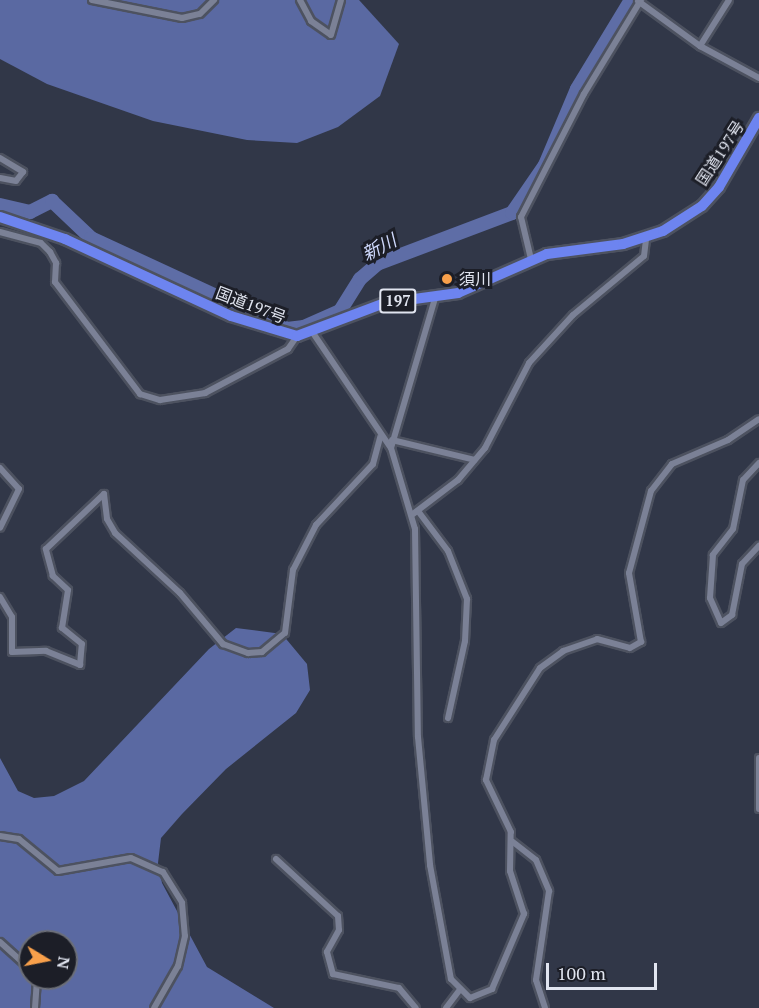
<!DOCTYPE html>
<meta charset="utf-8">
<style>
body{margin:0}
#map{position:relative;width:759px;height:1008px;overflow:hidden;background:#313748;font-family:"PT Serif","Noto Sans JP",serif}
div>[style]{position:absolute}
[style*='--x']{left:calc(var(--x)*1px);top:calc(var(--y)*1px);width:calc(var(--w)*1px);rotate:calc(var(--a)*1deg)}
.forest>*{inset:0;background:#5a69a2}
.river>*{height:14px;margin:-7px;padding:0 7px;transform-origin:7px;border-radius:7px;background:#5e6da6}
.roads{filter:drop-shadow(2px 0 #4d5260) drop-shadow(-2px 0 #4d5260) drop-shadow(0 2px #4d5260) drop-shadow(0 -2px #4d5260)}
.street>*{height:6px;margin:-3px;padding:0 3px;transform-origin:3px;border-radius:3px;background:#7b8196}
.highway>*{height:10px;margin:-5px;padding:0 5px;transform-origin:5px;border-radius:5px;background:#6d84f0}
.dots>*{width:16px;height:16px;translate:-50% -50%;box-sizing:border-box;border:3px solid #1c1e27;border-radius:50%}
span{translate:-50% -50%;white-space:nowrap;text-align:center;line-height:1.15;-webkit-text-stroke:6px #1c1e27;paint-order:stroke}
.shield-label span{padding:2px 4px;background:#1c1e27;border:2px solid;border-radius:4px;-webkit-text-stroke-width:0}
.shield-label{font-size:15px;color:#e1e5f0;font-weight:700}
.street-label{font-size:16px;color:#e1e5f0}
.poi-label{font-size:16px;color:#e1e5f0}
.left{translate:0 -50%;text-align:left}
.water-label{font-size:18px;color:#cfd9fc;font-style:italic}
.north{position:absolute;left:18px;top:930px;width:60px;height:60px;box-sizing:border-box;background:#1c1e27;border:2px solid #6b6e77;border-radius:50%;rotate:100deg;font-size:16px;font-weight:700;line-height:24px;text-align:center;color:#e1e5f0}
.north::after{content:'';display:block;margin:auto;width:21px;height:27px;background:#f8a04b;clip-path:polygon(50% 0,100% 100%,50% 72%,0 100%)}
.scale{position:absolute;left:546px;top:963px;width:111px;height:27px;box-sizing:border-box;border:3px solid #e1e5f0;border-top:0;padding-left:8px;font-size:18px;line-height:21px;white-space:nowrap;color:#e1e5f0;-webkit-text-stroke:4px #1c1e27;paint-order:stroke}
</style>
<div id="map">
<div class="forest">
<i style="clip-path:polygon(0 0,359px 0,399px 44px,380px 96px,338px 127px,297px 143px,247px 140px,153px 121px,47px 84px,0 59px)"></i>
<i style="clip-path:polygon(evenodd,236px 628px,282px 634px,307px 664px,310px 690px,296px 713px,226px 769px,182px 814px,161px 838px,158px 863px,162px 883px,207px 967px,274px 1008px,0 1008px,0 758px,18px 791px,34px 798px,54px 796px,84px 781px,209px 649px,236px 628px,30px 942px,66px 942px,66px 978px,30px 978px,30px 942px)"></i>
</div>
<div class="river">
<i style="--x:0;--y:205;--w:31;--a:13"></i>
<i style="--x:30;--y:212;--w:25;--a:-27"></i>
<i style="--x:52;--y:201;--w:54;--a:43.5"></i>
<i style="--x:91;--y:238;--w:216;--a:24.9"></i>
<i style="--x:287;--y:329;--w:17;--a:-7"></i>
<i style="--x:304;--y:327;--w:39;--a:-24"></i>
<i style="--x:340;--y:311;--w:38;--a:-58"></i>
<i style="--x:360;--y:279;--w:23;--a:-41"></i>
<i style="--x:377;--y:264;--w:144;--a:-20.7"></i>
<i style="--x:512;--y:213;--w:58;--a:-55.5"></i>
<i style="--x:545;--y:165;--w:82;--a:-67.2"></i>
<i style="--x:577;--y:89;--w:104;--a:-58.8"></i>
</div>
<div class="roads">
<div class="street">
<i style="--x:92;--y:0;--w:92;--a:11.3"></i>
<i style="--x:182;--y:18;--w:18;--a:-13"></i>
<i style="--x:200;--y:14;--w:20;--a:-45"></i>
<i style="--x:300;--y:0;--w:24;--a:62"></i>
<i style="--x:311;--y:21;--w:24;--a:35"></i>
<i style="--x:331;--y:35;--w:36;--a:-74"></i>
<i style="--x:638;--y:1;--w:77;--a:36"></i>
<i style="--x:700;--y:46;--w:67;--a:28.5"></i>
<i style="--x:700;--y:46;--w:54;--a:-57.8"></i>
<i style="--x:0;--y:158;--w:27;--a:31"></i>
<i style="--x:23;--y:172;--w:11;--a:128"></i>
<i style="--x:16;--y:181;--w:16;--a:-169"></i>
<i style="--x:0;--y:232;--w:42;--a:15"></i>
<i style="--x:41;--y:243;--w:13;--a:45"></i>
<i style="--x:50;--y:252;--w:13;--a:61"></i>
<i style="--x:56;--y:263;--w:19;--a:93"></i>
<i style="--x:55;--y:282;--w:141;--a:52.8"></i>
<i style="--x:140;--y:394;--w:21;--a:17"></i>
<i style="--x:160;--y:400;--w:46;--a:-8.8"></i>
<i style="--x:205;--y:393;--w:94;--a:-27.9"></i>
<i style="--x:288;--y:349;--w:16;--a:-55"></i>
<i style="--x:531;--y:259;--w:43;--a:-103.4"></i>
<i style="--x:521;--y:217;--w:138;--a:-62.9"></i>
<i style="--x:584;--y:94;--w:110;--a:-58.8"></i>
<i style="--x:436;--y:295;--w:159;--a:106.4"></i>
<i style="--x:391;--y:448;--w:84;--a:73.5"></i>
<i style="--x:415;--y:529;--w:208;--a:89.2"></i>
<i style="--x:418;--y:737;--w:129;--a:84.6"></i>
<i style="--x:430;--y:865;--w:116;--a:79.6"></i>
<i style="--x:451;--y:979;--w:27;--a:45"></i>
<i style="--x:470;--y:998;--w:24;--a:-22"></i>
<i style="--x:492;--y:989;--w:82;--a:-66.9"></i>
<i style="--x:524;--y:914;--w:45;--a:-108"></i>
<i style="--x:510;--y:871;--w:39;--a:-89"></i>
<i style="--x:511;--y:832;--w:58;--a:-115.7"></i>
<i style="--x:486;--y:780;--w:41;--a:-78.7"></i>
<i style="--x:494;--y:740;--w:85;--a:-57.4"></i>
<i style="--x:540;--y:668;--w:29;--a:-36"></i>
<i style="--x:563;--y:651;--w:36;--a:-19"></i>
<i style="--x:597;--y:639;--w:34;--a:15"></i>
<i style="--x:630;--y:648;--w:13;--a:-29"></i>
<i style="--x:641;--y:642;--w:70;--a:-99.9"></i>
<i style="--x:629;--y:573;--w:85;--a:-75"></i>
<i style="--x:651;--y:491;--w:34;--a:-52"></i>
<i style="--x:672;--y:464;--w:61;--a:-23.2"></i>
<i style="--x:728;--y:440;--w:37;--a:-34"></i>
<i style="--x:313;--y:333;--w:139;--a:55.9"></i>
<i style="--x:392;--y:440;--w:85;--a:13.5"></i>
<i style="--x:759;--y:463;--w:23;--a:133"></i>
<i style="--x:743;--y:480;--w:50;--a:101.5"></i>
<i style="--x:733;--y:529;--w:33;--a:128"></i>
<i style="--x:713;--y:555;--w:43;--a:94"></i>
<i style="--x:710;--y:598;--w:27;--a:66"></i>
<i style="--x:721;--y:623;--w:14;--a:-36"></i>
<i style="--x:732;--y:615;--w:52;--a:-78.9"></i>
<i style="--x:742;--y:564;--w:25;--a:-47"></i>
<i style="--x:0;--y:468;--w:28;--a:48"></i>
<i style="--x:19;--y:489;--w:43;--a:116"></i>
<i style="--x:418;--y:511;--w:50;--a:53.1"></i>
<i style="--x:448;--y:551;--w:52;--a:68.4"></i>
<i style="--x:467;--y:599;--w:42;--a:92.7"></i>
<i style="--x:465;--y:641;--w:79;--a:102.4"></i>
<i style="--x:413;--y:514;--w:56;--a:-37.1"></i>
<i style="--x:458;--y:480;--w:42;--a:-49.8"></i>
<i style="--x:485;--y:448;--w:96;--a:-62.6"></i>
<i style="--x:529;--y:363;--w:65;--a:-47.5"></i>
<i style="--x:573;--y:315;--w:92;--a:-39.7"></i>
<i style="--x:644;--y:256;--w:17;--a:-83"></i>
<i style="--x:0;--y:597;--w:23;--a:59"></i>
<i style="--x:12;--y:617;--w:35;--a:90"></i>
<i style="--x:12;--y:652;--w:34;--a:-2"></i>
<i style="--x:46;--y:651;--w:37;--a:22"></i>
<i style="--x:80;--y:665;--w:21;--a:-85"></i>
<i style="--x:82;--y:644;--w:26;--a:-141"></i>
<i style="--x:62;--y:628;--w:38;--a:-81"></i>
<i style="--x:68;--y:590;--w:21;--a:-137"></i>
<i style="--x:53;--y:576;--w:28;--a:-105"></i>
<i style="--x:46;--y:549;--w:80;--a:-43.5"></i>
<i style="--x:104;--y:494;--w:25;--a:83"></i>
<i style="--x:107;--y:519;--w:16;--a:60"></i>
<i style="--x:115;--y:533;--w:88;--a:42.7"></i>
<i style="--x:180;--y:593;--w:67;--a:49.9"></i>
<i style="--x:223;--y:644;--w:27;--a:20"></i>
<i style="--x:248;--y:653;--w:14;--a:-4"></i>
<i style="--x:262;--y:652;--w:30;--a:-40"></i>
<i style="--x:285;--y:633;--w:64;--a:-82.8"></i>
<i style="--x:293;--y:570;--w:51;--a:-62.9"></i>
<i style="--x:316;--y:525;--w:83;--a:-46.9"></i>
<i style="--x:373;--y:464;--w:28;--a:-75"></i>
<i style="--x:759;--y:758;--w:51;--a:90"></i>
<i style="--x:0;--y:836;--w:19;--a:9"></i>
<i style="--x:19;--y:839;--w:50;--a:39.4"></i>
<i style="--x:58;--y:871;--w:74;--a:-10.1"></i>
<i style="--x:131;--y:858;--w:35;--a:24"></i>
<i style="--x:163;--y:872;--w:36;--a:58"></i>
<i style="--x:182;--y:903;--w:33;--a:85"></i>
<i style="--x:185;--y:936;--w:31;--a:103"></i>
<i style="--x:178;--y:966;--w:48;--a:119.7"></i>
<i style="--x:513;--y:842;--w:29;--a:38"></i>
<i style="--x:536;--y:860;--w:34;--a:67"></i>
<i style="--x:549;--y:891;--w:90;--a:98.3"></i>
<i style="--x:536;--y:980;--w:29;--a:72"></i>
<i style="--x:276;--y:859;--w:84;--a:42.6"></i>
<i style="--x:338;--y:916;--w:14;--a:86"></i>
<i style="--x:339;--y:930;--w:25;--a:119"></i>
<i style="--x:327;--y:952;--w:23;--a:75"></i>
<i style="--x:333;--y:974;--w:67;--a:12"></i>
<i style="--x:399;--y:988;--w:26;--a:50"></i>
<i style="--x:0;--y:942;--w:40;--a:42"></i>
<i style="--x:35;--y:1008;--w:30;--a:-86"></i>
<i style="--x:446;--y:1008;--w:21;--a:-53"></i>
</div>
<div class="highway">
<i style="--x:0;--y:217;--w:69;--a:18.7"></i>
<i style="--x:65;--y:239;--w:183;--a:24.9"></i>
<i style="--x:231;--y:316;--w:69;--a:16.9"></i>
<i style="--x:297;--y:336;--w:94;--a:-20.6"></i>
<i style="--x:385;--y:303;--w:74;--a:-7.8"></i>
<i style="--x:458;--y:293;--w:97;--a:-23.7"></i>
<i style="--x:547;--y:254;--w:77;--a:-7.5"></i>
<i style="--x:623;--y:244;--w:42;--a:-18"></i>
<i style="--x:663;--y:231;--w:46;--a:-32.7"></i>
<i style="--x:702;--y:206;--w:25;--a:-48"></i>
<i style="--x:719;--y:187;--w:80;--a:-59.9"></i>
</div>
</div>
<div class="dots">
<i style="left:447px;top:279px;background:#f8a04b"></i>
</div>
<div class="shield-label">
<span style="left:398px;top:301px">197</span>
</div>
<div class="street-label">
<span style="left:720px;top:153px;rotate:-57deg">国道197号</span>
<span style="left:251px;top:305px;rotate:21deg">国道197号</span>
</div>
<div class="poi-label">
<span class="left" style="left:459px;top:279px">須川</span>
</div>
<div class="water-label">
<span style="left:379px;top:247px;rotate:-28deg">新川</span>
</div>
<div class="north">N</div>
<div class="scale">100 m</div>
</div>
